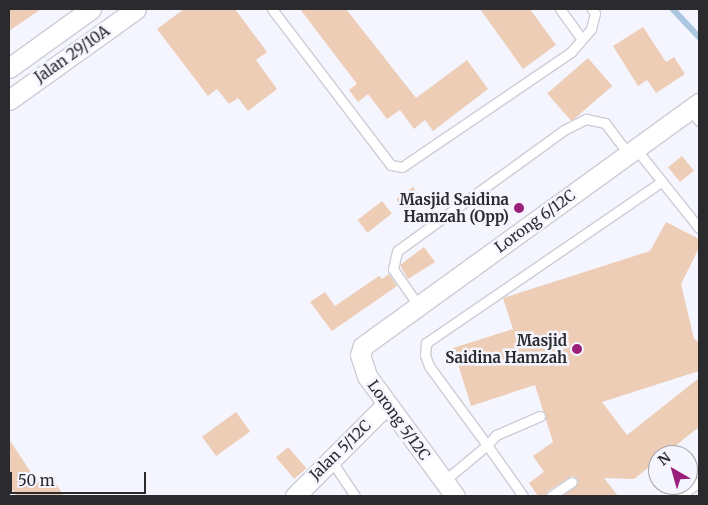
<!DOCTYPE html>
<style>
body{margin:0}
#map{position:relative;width:708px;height:505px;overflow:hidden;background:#f4f5ff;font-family:Merriweather,serif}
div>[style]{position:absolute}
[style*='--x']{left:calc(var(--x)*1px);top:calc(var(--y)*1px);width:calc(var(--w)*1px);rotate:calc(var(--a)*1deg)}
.stream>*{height:5.5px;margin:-2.75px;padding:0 2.75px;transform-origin:2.75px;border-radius:2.75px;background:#aac6e1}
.building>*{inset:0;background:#edcdb5;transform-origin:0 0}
.roads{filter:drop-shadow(1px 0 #cccdd6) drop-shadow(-1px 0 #cccdd6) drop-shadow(0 1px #cccdd6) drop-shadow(0 -1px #cccdd6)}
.lane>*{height:9px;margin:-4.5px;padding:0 4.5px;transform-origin:4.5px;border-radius:4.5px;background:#fff}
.street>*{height:19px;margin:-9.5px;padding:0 9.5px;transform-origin:9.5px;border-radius:9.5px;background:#fff}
.dots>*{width:14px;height:14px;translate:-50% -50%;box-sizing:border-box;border:2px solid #f4f5ff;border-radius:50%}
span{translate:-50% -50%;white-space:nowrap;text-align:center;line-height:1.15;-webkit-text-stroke:5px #f4f5ff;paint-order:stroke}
.street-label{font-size:15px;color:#2b2b2e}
.poi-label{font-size:15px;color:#2b2b2e;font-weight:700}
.right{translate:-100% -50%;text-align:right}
.frame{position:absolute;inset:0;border:10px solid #2b2b2e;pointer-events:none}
.north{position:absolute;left:648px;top:445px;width:50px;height:50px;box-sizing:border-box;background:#f4f5ff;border:1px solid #a4a4ab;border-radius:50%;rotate:322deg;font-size:14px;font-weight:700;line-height:20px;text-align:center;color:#2b2b2e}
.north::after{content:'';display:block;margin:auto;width:18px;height:22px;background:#991f79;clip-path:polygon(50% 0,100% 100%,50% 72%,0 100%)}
.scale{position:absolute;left:10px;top:472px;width:136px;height:22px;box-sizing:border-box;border:2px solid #2b2b2e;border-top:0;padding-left:6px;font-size:15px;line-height:18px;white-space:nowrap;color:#2b2b2e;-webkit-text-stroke:4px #f4f5ff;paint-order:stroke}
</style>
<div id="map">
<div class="stream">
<i style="--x:673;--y:9;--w:38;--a:47"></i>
</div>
<div class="building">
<i style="clip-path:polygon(9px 9px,41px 9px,9px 31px)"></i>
<i style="clip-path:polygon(184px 9px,235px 9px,267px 52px,256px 60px,277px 89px,248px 111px,238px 98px,229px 104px,217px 89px,208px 96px,157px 29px)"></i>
<i style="clip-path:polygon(300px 9px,346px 9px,416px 98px,467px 60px,488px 89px,433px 131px,425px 120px,414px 129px,400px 110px,387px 119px,368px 94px,358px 102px,349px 90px,357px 84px)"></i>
<i style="clip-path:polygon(480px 9px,530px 9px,556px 45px,523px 69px)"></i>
<i style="clip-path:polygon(643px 27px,666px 62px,674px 57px,685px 74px,656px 93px,647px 80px,638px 86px,613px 46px)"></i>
<i style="left:588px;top:58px;width:37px;height:54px;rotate:49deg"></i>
<i style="left:682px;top:156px;width:19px;height:18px;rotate:51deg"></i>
<i style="left:413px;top:187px;width:19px;height:21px;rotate:54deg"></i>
<i style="left:382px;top:201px;width:16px;height:31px;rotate:52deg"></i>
<i style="clip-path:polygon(666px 222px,699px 239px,699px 248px,681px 284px,694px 339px,699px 342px,699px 371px,602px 402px,627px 435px,699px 378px,699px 427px,664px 455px,658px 455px,658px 460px,634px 479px,604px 478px,618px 496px,562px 496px,578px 484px,577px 478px,572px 476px,548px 491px,545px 496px,538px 496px,529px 483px,544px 472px,533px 456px,553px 442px,535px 385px,471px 406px,453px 348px,513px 329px,503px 298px,650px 251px)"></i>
<i style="clip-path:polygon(424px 247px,435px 262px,408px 279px,400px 265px)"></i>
<i style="clip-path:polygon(389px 274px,397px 286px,332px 331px,310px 302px,325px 292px,335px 306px,379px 276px,382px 279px)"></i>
<i style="left:236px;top:412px;width:24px;height:42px;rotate:54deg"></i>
<i style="clip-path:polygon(9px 439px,38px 483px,50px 475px,64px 496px,16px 496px,9px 485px)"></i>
<i style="left:288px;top:447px;width:28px;height:16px;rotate:49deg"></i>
</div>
<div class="roads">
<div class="lane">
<i style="--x:272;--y:9;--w:196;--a:52.7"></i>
<i style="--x:391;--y:165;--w:11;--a:10"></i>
<i style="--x:402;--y:167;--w:204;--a:-34.2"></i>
<i style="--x:571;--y:52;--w:30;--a:-49"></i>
<i style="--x:591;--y:29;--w:16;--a:-76"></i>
<i style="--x:595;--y:13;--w:5;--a:-127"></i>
<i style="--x:560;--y:9;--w:36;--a:54"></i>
<i style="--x:690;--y:109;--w:15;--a:53"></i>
<i style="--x:636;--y:149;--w:101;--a:51.4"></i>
<i style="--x:418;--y:305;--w:44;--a:-124.8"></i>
<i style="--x:393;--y:269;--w:18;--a:-77"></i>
<i style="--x:397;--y:251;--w:206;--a:-35.9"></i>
<i style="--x:564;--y:130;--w:25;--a:-27"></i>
<i style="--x:586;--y:119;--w:19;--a:12"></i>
<i style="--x:605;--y:123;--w:39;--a:53"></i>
<i style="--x:540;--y:416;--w:48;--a:156.6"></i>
<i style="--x:496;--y:435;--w:13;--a:132"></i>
<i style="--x:487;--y:445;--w:98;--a:-126.3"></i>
<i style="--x:429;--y:366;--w:12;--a:-110"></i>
<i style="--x:425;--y:355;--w:12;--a:-85"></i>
<i style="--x:426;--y:343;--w:283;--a:-34.4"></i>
<i style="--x:331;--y:460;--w:43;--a:56.3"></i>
<i style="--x:444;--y:481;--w:56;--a:-39.9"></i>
<i style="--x:487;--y:445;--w:62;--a:54.8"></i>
<i style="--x:551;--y:496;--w:25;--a:-34"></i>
<i style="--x:680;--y:496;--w:24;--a:-36"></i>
</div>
<div class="street">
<i style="--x:9;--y:68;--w:101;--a:-35.7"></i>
<i style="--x:9;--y:100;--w:156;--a:-35.6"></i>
<i style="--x:295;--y:496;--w:130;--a:-45"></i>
<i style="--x:455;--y:496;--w:149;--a:-126.3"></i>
<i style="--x:367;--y:376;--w:22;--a:-108"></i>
<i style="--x:360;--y:355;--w:9;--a:-72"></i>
<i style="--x:363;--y:346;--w:415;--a:-35.9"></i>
</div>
</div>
<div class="dots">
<i style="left:519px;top:208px;background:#991f79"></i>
<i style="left:577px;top:349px;background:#991f79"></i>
</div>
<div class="street-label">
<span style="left:72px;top:54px;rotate:-35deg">Jalan 29/10A</span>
<span style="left:535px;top:221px;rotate:-36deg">Lorong 6/12C</span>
<span style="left:399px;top:420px;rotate:54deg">Lorong 5/12C</span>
<span style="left:340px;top:450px;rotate:-44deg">Jalan 5/12C</span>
</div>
<div class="poi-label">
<span class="right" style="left:509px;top:208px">Masjid Saidina<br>Hamzah (Opp)</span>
<span class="right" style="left:567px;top:349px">Masjid<br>Saidina Hamzah</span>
</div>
<div class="frame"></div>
<div class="north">N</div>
<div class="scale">50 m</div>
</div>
